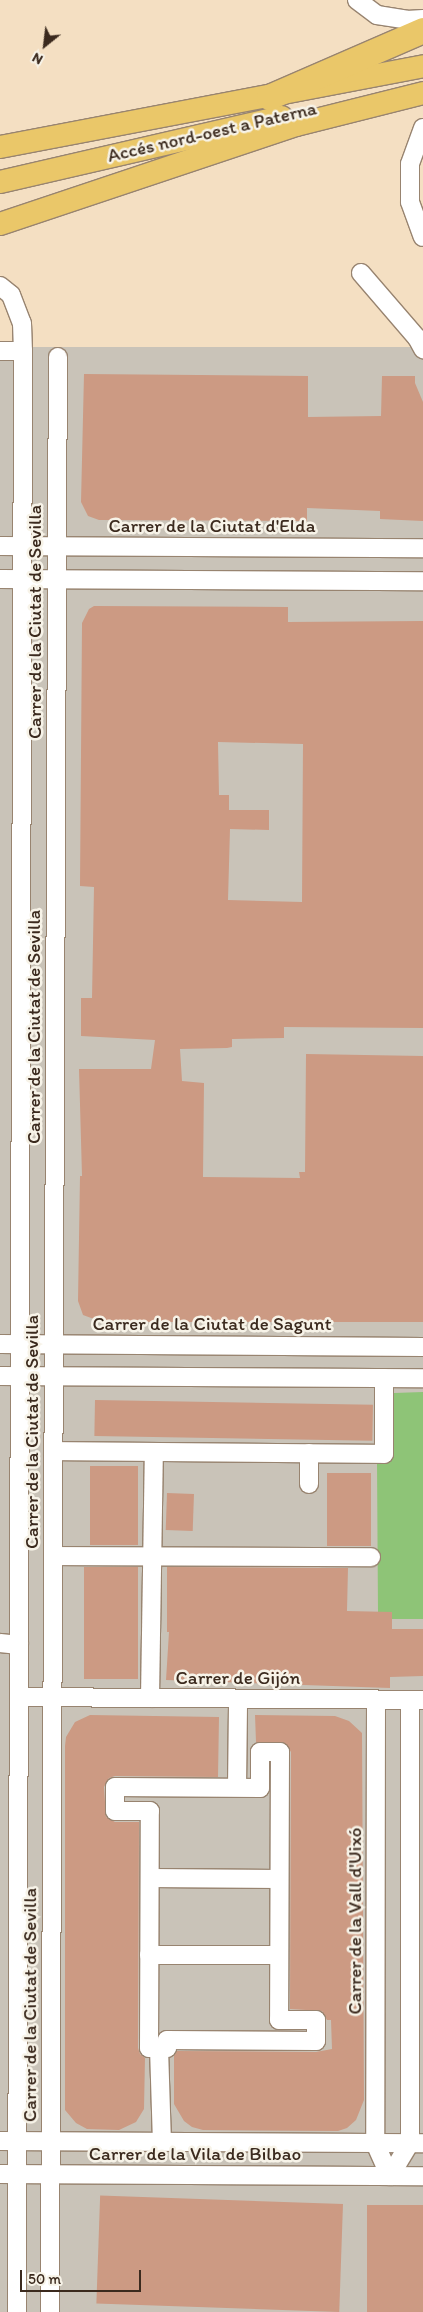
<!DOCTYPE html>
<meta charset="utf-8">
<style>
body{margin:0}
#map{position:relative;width:423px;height:2312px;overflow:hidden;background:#f4dfc2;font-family:Itim,sans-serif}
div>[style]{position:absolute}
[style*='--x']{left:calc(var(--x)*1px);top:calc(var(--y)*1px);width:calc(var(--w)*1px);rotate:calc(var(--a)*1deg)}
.industrial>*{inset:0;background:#c9c3b8;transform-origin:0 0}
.green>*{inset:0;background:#8ec477}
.building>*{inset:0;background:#cc9a83;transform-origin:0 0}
.roads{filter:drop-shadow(1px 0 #988470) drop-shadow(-1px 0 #988470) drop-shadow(0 1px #988470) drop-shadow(0 -1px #988470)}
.minor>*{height:18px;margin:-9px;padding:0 9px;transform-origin:9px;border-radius:9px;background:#fff}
.major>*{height:22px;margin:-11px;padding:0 11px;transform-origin:11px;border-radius:11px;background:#eac769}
.highway>*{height:25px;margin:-12.5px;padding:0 12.5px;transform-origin:12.5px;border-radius:12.5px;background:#eac769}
span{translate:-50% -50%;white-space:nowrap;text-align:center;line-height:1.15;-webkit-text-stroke:5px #f7f3e8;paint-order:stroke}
.street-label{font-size:19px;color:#3b2a1e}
.north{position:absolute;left:20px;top:20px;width:50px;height:50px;-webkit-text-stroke:4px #f7f3e8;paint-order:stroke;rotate:209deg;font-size:14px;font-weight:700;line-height:20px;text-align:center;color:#3b2a1e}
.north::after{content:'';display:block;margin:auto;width:18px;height:22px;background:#3b2a1e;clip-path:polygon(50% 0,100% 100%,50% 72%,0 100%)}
.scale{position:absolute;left:20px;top:2270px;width:121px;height:22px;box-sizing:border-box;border:2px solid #3b2a1e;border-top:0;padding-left:6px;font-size:15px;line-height:18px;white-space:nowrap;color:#3b2a1e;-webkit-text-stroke:4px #f7f3e8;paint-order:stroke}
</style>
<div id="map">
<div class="industrial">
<i style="left:423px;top:347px;width:1965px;height:423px;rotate:90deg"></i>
</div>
<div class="green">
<i style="clip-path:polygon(423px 1392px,423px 1619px,392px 1619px,378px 1612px,377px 1462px,393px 1449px,394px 1393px)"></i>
</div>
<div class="building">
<i style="clip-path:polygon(84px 374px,308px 376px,308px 417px,381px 416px,382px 376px,415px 376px,415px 383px,423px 402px,423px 521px,380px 519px,380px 511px,307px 508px,307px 521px,99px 520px,88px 516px,81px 502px)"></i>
<i style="clip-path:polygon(evenodd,94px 606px,288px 607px,288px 622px,423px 621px,423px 1028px,284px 1027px,284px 1038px,232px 1039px,232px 1047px,227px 1048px,180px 1049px,182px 1081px,204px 1083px,203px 1177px,300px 1178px,299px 1172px,305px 1172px,306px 1054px,423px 1056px,423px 1322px,102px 1322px,83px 1315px,78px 1301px,80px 1176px,82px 1176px,79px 1069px,151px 1069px,155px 1040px,81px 1036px,81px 998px,92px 998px,94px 887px,80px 886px,82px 623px,89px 609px,94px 606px,218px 742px,303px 744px,302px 902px,228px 900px,230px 829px,269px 830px,269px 810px,229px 810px,229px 795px,219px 795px,218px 742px)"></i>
<i style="left:95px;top:1400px;width:278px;height:36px;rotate:1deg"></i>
<i style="left:90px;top:1466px;width:48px;height:79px"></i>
<i style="left:327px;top:1473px;width:44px;height:73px"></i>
<i style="left:167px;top:1493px;width:27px;height:37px;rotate:2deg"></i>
<i style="left:84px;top:1567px;width:54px;height:112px"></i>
<i style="clip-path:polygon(167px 1567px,348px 1568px,347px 1611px,392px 1612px,392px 1629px,423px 1629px,423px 1676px,390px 1677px,390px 1688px,166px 1680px,169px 1632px,167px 1632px)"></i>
<i style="clip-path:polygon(90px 1715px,219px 1717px,218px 1777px,115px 1776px,109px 1778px,104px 1787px,106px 1817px,115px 1822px,139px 1822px,138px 2048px,140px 2054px,145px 2058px,144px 2109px,136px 2122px,119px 2130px,87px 2129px,76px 2123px,65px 2110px,65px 1746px,66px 1737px,75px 1722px)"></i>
<i style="clip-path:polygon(255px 1715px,335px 1716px,349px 1721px,362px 1733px,364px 2100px,356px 2120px,347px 2128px,338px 2131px,203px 2130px,192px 2127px,184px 2121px,174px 2104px,174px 2056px,177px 2051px,316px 2052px,332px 2049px,331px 2020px,327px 2020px,322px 2011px,290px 2009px,291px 1752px,285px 1743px,256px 1742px)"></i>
<i style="left:343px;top:2204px;width:108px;height:243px;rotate:92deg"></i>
<i style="left:367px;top:2205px;width:56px;height:107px"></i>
</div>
<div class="roads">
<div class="minor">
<i style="--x:357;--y:0;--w:25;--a:37"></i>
<i style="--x:377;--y:15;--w:30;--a:9"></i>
<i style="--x:407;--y:20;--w:16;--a:-4"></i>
<i style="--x:423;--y:128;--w:38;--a:110"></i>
<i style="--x:410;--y:164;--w:38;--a:90"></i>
<i style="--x:410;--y:202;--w:37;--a:70"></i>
<i style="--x:361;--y:273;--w:86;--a:49.3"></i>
<i style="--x:417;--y:338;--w:13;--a:61"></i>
<i style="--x:0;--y:286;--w:14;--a:39"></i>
<i style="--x:11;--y:295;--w:30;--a:69"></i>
<i style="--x:22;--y:323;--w:28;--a:88"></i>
<i style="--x:23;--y:351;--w:1961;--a:90.18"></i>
<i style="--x:0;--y:351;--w:23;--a:0"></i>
<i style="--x:0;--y:546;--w:423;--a:0.3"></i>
<i style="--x:0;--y:579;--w:423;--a:0.3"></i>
<i style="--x:0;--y:1344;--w:423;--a:0.4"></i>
<i style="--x:0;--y:1376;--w:423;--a:0.3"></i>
<i style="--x:53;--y:1451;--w:331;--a:0.5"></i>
<i style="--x:384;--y:1454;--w:76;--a:-90"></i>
<i style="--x:309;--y:1484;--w:31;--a:-90"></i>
<i style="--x:53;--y:1556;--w:318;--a:0.2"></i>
<i style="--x:0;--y:1643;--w:19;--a:6"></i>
<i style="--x:19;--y:1697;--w:404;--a:0.4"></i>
<i style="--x:150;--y:1698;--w:246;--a:-89.1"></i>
<i style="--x:376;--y:1700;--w:443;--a:90.1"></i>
<i style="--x:375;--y:2143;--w:36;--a:66"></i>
<i style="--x:260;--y:1752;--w:20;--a:0"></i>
<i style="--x:280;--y:1752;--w:268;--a:90.2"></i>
<i style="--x:279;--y:2020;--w:37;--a:0"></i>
<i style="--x:316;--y:2020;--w:21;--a:90"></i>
<i style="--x:316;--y:2041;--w:149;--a:-179.6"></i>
<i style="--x:167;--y:2040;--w:8;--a:90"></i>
<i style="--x:167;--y:2048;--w:18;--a:180"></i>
<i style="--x:149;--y:2048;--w:237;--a:-89.8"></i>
<i style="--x:150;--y:1811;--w:35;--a:180"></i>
<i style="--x:115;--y:1811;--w:24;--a:-90"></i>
<i style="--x:115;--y:1787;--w:145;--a:0.4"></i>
<i style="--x:260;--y:1788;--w:36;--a:-90"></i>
<i style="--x:237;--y:1787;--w:88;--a:-89.3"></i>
<i style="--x:150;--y:1878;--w:129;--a:0.4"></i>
<i style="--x:149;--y:1955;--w:130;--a:0"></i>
<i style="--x:159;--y:2048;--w:94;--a:88.2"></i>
<i style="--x:0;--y:2141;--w:423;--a:0.3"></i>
<i style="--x:410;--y:2143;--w:443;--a:-90"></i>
<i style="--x:0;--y:2174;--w:423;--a:0.3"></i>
<i style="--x:390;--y:2176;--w:39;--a:-59"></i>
<i style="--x:50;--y:2312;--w:1955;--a:-89.77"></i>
</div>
<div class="major">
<i style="--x:0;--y:147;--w:431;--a:-10.8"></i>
<i style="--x:0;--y:182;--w:289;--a:-13"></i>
<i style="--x:0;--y:224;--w:312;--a:-18.5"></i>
<i style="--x:296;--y:125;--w:131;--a:-14.1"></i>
</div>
<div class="highway">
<i style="--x:269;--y:97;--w:168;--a:-23.5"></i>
</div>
</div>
<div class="street-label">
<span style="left:212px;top:132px;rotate:-13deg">Accés nord-oest a Paterna</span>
<span style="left:212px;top:526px">Carrer de la Ciutat d'Elda</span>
<span style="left:35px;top:622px;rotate:-90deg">Carrer de la Ciutat de Sevilla</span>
<span style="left:34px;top:1027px;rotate:-90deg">Carrer de la Ciutat de Sevilla</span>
<span style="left:212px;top:1324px">Carrer de la Ciutat de Sagunt</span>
<span style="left:32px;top:1432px;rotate:-90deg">Carrer de la Ciutat de Sevilla</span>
<span style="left:238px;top:1678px">Carrer de Gijón</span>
<span style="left:355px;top:1921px;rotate:-90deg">Carrer de la Vall d'Uixó</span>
<span style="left:30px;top:2005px;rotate:-90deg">Carrer de la Ciutat de Sevilla</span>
<span style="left:195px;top:2154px">Carrer de la Vila de Bilbao</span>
</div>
<div class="north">N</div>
<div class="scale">50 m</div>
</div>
